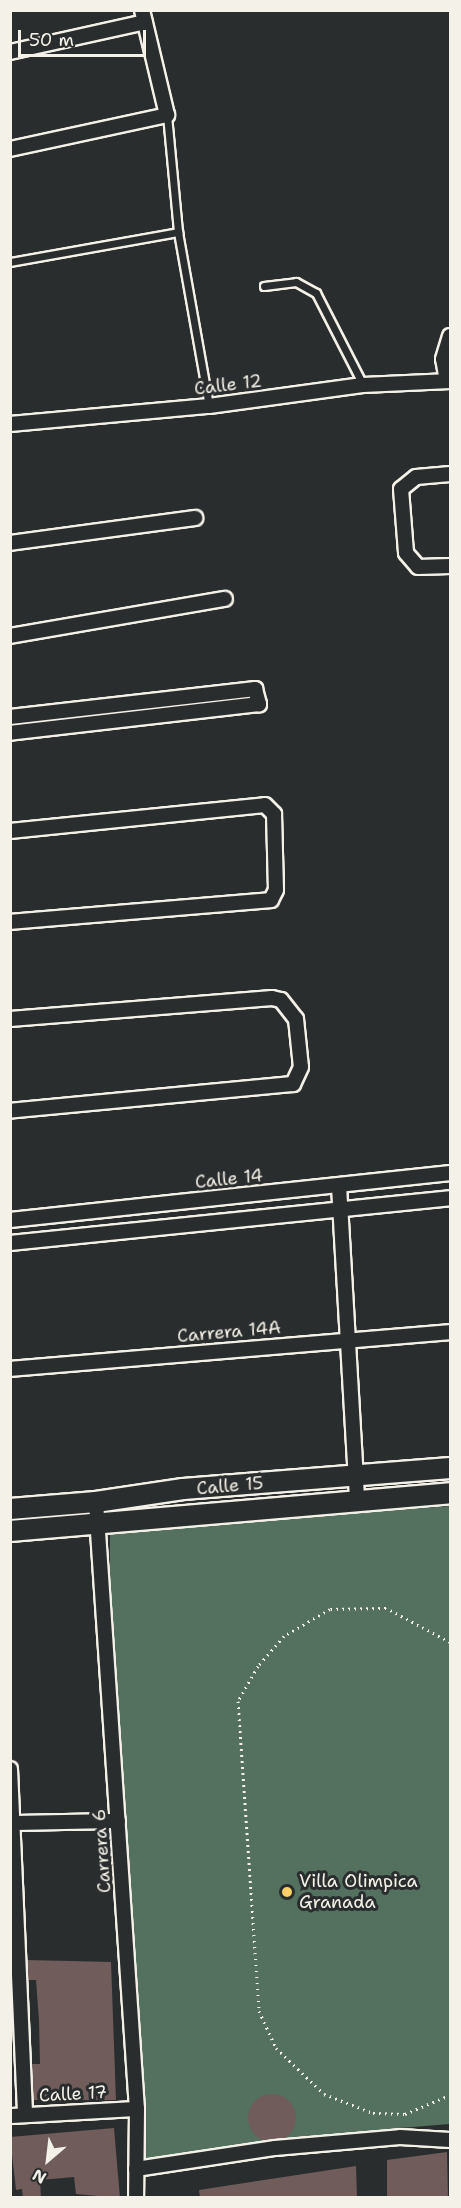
<!DOCTYPE html>
<style>
body{margin:0}
#map{position:relative;width:461px;height:2208px;overflow:hidden;background:#2a2d2e;font-family:"Shantell Sans",sans-serif}
div>[style]{position:absolute}
[style*='--x']{left:calc(var(--x)*1px);top:calc(var(--y)*1px);width:calc(var(--w)*1px);rotate:calc(var(--a)*1deg)}
.green>*{inset:0;background:#54705f}
.building>*{inset:0;background:#6f5c5b}
.round{border-radius:50%}
.path>*{height:3px;margin-top:-1.5px;transform-origin:0;background:repeating-linear-gradient(90deg,#f4f1e8 0 1.5px,transparent 0 6px)}
.roads{filter:drop-shadow(2px 0 #f4f1e8) drop-shadow(-2px 0 #f4f1e8) drop-shadow(0 2px #f4f1e8) drop-shadow(0 -2px #f4f1e8)}
.lane>*{height:7px;margin:-3.5px;padding:0 3.5px;transform-origin:3.5px;border-radius:3.5px;background:#2a2d2e}
.street>*{height:14px;margin:-7px;padding:0 7px;transform-origin:7px;border-radius:7px;background:#2a2d2e}
.secondary>*{height:20px;margin:-10px;padding:0 10px;transform-origin:10px;border-radius:10px;background:#2a2d2e}
.dots>*{width:16px;height:16px;translate:-50% -50%;box-sizing:border-box;border:3px solid #2a2d2e;border-radius:50%}
span{translate:-50% -50%;white-space:nowrap;text-align:center;line-height:1.15;-webkit-text-stroke:6px #2a2d2e;paint-order:stroke}
.street-label{font-size:18px;color:#f4f1e8}
.poi-label{font-size:18px;color:#f4f1e8}
.left{translate:0 -50%;text-align:left}
.frame{position:absolute;inset:0;border:12px solid #f4f1e8;pointer-events:none}
.north{position:absolute;left:18px;top:2130px;width:60px;height:60px;-webkit-text-stroke:4px #2a2d2e;paint-order:stroke;rotate:208deg;font-size:16px;font-weight:700;line-height:24px;text-align:center;color:#f4f1e8}
.north::after{content:'';display:block;margin:auto;width:21px;height:27px;background:#f4f1e8;clip-path:polygon(50% 0,100% 100%,50% 72%,0 100%)}
.scale{position:absolute;left:18px;top:30px;width:128px;height:27px;box-sizing:border-box;border:3px solid #f4f1e8;border-top:0;padding-left:8px;font-size:18px;line-height:21px;white-space:nowrap;color:#f4f1e8;-webkit-text-stroke:4px #2a2d2e;paint-order:stroke}
</style>
<div id="map">
<div class="green">
<i style="clip-path:polygon(450px 1506px,450px 2124px,400px 2128px,137px 2168px,109px 1676px,110px 1531px)"></i>
</div>
<div class="building">
<i style="clip-path:polygon(27px 1960px,111px 1962px,116px 2100px,33px 2100px,32px 2064px,40px 2064px,39px 2021px,36px 1980px,28px 1980px)"></i>
<i class="round" style="left:248px;top:2094px;width:48px;height:48px"></i>
<i style="clip-path:polygon(114px 2128px,120px 2198px,76px 2194px,74px 2177px,40px 2180px,41px 2198px,23px 2198px,22px 2189px,16px 2190px,10px 2137px)"></i>
<i style="clip-path:polygon(447px 2152px,448px 2198px,387px 2198px,387px 2160px)"></i>
<i style="clip-path:polygon(356px 2166px,357px 2198px,200px 2198px,199px 2190px)"></i>
</div>
<div class="path">
<i style="--x:450;--y:1642;--w:72;--a:-152"></i>
<i style="--x:386;--y:1608;--w:56;--a:179"></i>
<i style="--x:330;--y:1609;--w:53;--a:149.6"></i>
<i style="--x:284;--y:1636;--w:40;--a:131"></i>
<i style="--x:258;--y:1666;--w:40;--a:119.7"></i>
<i style="--x:238;--y:1701;--w:311;--a:86.1"></i>
<i style="--x:259;--y:2011;--w:41;--a:65.3"></i>
<i style="--x:276;--y:2048;--w:66;--a:43.8"></i>
<i style="--x:324;--y:2094;--w:53;--a:21.2"></i>
<i style="--x:373;--y:2113;--w:32;--a:2"></i>
<i style="--x:405;--y:2114;--w:49;--a:-22.9"></i>
</div>
<div class="roads">
<div class="lane">
<i style="--x:167;--y:115;--w:118;--a:84.6"></i>
<i style="--x:10;--y:262;--w:171;--a:-10.1"></i>
<i style="--x:178;--y:232;--w:177;--a:79.9"></i>
<i style="--x:264;--y:286;--w:32;--a:-7"></i>
<i style="--x:296;--y:282;--w:23;--a:29"></i>
<i style="--x:316;--y:293;--w:103;--a:62.9"></i>
</div>
<div class="street">
<i style="--x:10;--y:52;--w:138;--a:-12.5"></i>
<i style="--x:10;--y:149;--w:161;--a:-12.2"></i>
<i style="--x:167;--y:115;--w:108;--a:-103.4"></i>
<i style="--x:447;--y:381;--w:22;--a:-100"></i>
<i style="--x:443;--y:359;--w:24;--a:-73"></i>
<i style="--x:10;--y:424;--w:200;--a:-5.2"></i>
<i style="--x:209;--y:406;--w:155;--a:-7.8"></i>
<i style="--x:363;--y:385;--w:87;--a:-2.6"></i>
<i style="--x:450;--y:474;--w:34;--a:175"></i>
<i style="--x:416;--y:477;--w:19;--a:141"></i>
<i style="--x:401;--y:489;--w:64;--a:85.5"></i>
<i style="--x:406;--y:553;--w:18;--a:49"></i>
<i style="--x:418;--y:567;--w:32;--a:-2"></i>
<i style="--x:10;--y:543;--w:187;--a:-7.7"></i>
<i style="--x:10;--y:636;--w:218;--a:-9.8"></i>
<i style="--x:10;--y:717;--w:247;--a:-6.5"></i>
<i style="--x:255;--y:689;--w:16;--a:75"></i>
<i style="--x:259;--y:704;--w:251;--a:173.4"></i>
<i style="--x:10;--y:831;--w:256;--a:-5.8"></i>
<i style="--x:265;--y:805;--w:13;--a:45"></i>
<i style="--x:274;--y:814;--w:76;--a:88.5"></i>
<i style="--x:276;--y:890;--w:11;--a:117"></i>
<i style="--x:271;--y:900;--w:262;--a:175.2"></i>
<i style="--x:10;--y:1019;--w:263;--a:-4.6"></i>
<i style="--x:272;--y:998;--w:9;--a:13"></i>
<i style="--x:281;--y:1000;--w:24;--a:52"></i>
<i style="--x:296;--y:1019;--w:48;--a:84.1"></i>
<i style="--x:301;--y:1067;--w:19;--a:115"></i>
<i style="--x:293;--y:1084;--w:284;--a:174.6"></i>
<i style="--x:339;--y:1186;--w:315;--a:86.7"></i>
<i style="--x:10;--y:1220;--w:443;--a:-6.1"></i>
<i style="--x:10;--y:1243;--w:442;--a:-5.8"></i>
<i style="--x:10;--y:1369;--w:442;--a:-4.8"></i>
<i style="--x:96;--y:1502;--w:608;--a:86.14"></i>
<i style="--x:137;--y:2109;--w:89;--a:90.6"></i>
<i style="--x:10;--y:1769;--w:346;--a:87.5"></i>
<i style="--x:10;--y:1823;--w:108;--a:-1.1"></i>
<i style="--x:10;--y:2116;--w:127;--a:-3.2"></i>
<i style="--x:136;--y:2169;--w:141;--a:-8.6"></i>
<i style="--x:275;--y:2148;--w:125;--a:-5"></i>
<i style="--x:400;--y:2137;--w:50;--a:3.4"></i>
</div>
<div class="secondary">
<i style="--x:10;--y:1509;--w:86;--a:-4.7"></i>
<i style="--x:96;--y:1502;--w:88;--a:-8.5"></i>
<i style="--x:183;--y:1489;--w:268;--a:-4.5"></i>
<i style="--x:10;--y:1531;--w:442;--a:-4.9"></i>
</div>
</div>
<div class="dots">
<i style="left:287px;top:1892px;background:#ffd166"></i>
</div>
<div class="street-label">
<span style="left:228px;top:385px;rotate:-7deg">Calle 12</span>
<span style="left:229px;top:1179px;rotate:-6deg">Calle 14</span>
<span style="left:229px;top:1332px;rotate:-5deg">Carrera 14A</span>
<span style="left:230px;top:1486px;rotate:-5deg">Calle 15</span>
<span style="left:102px;top:1851px;rotate:-94deg">Carrera 6</span>
<span style="left:73px;top:2094px;rotate:-3deg">Calle 17</span>
</div>
<div class="poi-label">
<span class="left" style="left:299px;top:1892px">Villa Olimpica<br>Granada</span>
</div>
<div class="frame"></div>
<div class="north">N</div>
<div class="scale">50 m</div>
</div>
